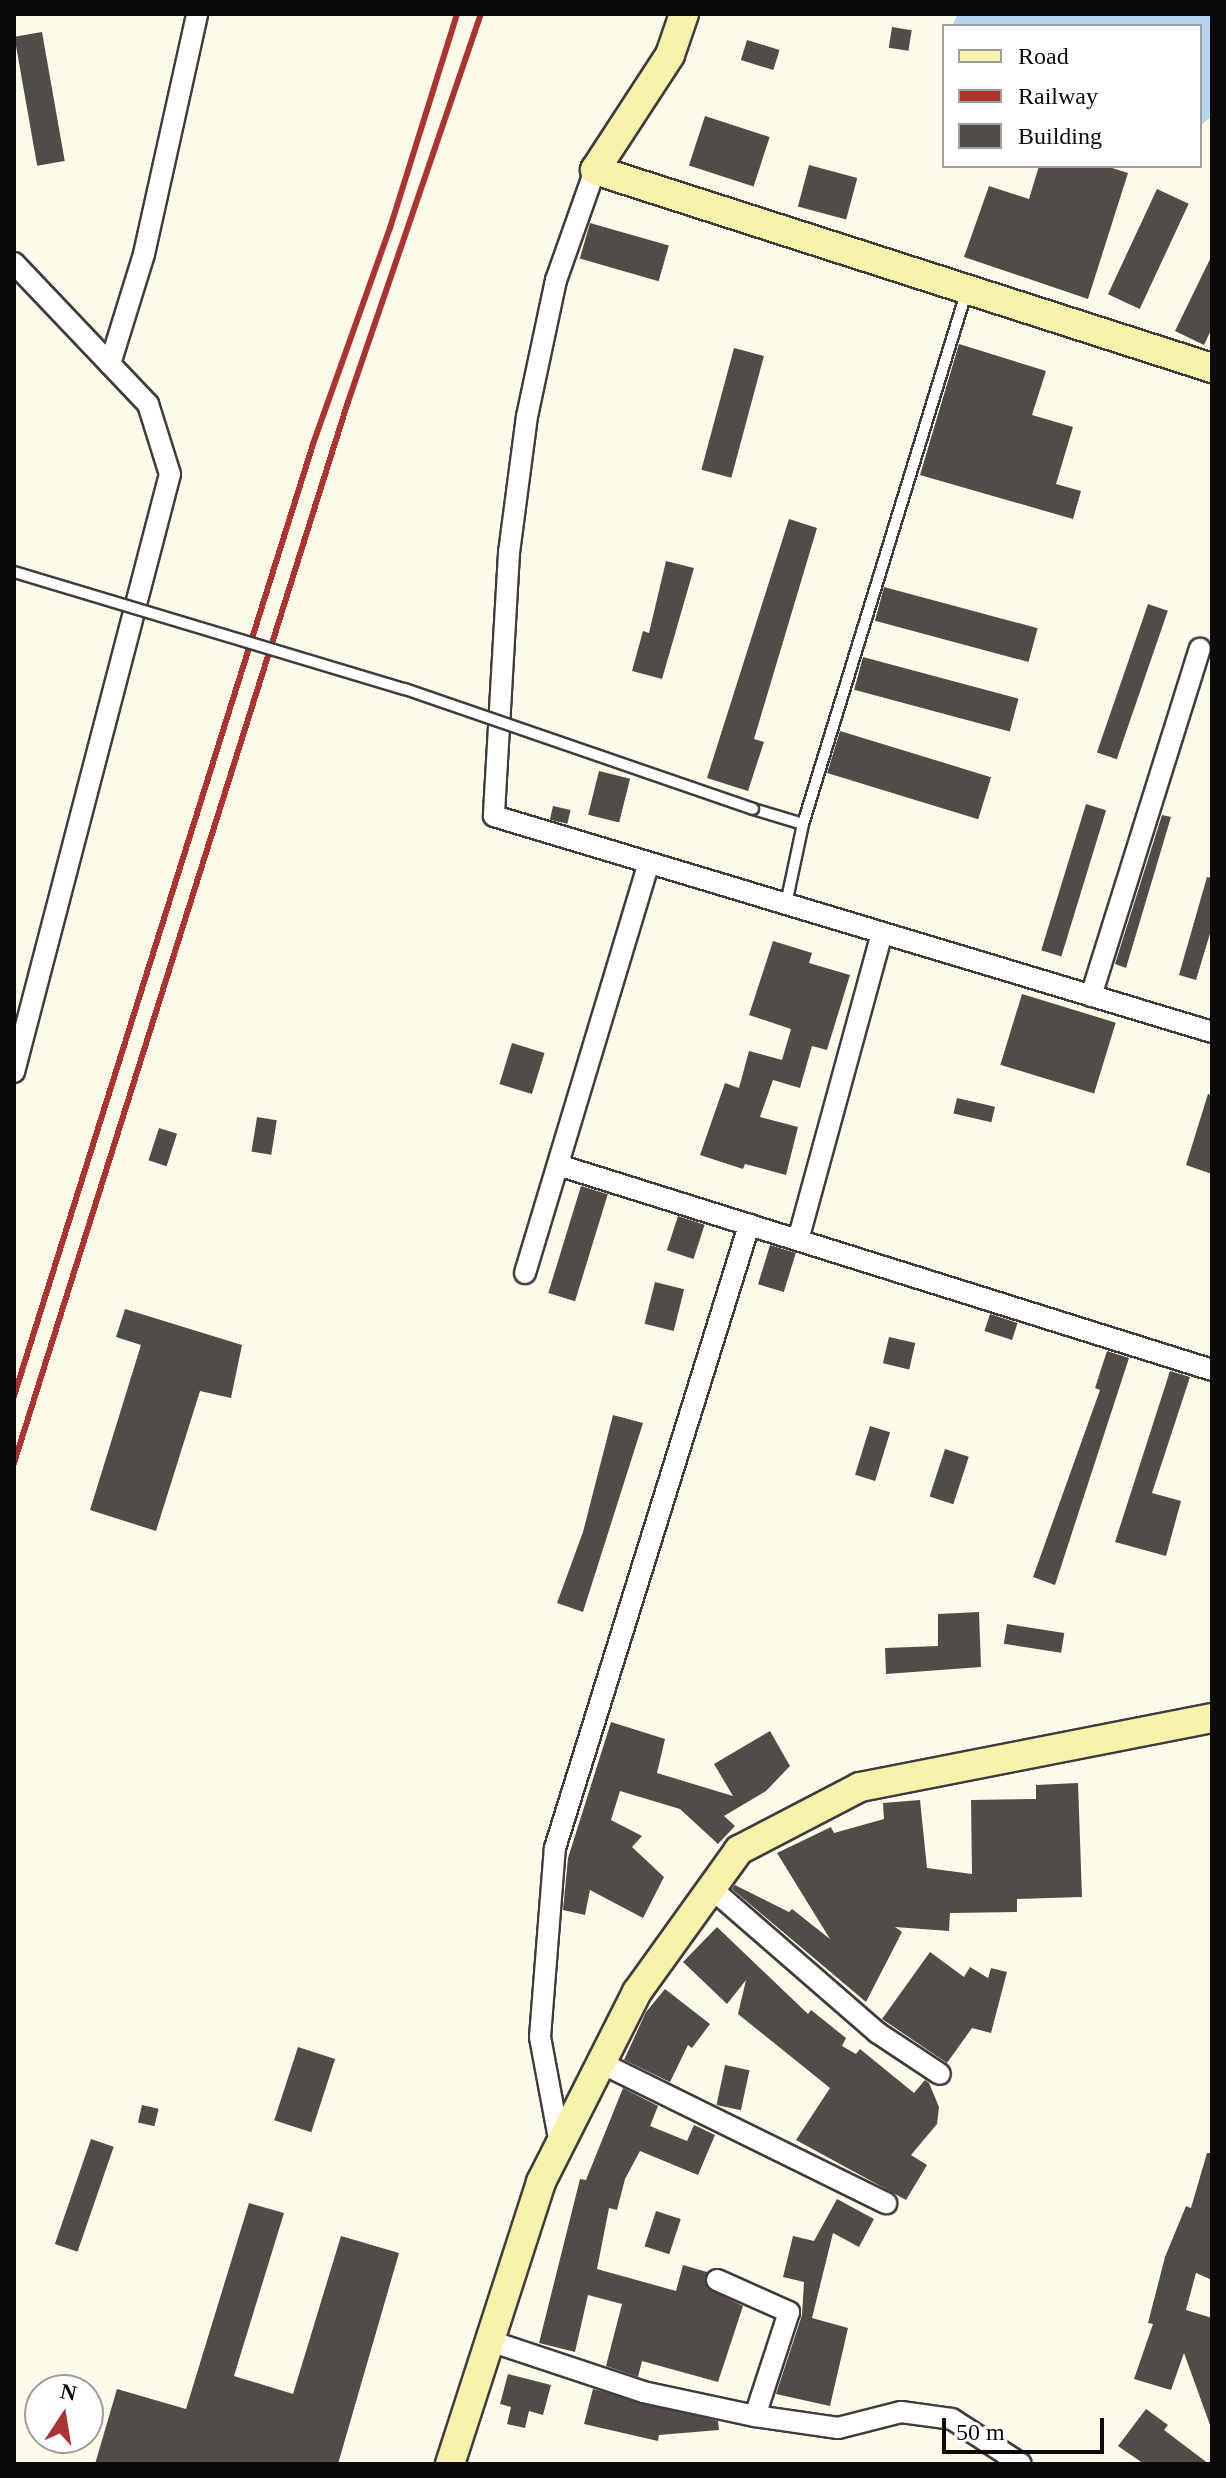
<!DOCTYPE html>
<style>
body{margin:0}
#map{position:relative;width:1226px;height:2478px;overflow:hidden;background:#fdfaea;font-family:"Times New Roman",serif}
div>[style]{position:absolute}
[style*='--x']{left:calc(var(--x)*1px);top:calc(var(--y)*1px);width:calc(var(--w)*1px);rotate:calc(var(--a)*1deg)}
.water>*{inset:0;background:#b4d5ef}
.building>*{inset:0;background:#524c48;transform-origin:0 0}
.roads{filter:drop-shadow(2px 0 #3d3d3d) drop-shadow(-2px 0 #3d3d3d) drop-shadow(0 2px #3d3d3d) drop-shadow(0 -2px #3d3d3d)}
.lane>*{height:10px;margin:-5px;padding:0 5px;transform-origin:5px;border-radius:5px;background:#fff}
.street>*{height:20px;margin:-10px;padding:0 10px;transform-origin:10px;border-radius:10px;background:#fff}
.secondary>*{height:28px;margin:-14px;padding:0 14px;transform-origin:14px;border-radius:14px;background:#f6f2ac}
.rail>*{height:6px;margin:-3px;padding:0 3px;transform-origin:3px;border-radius:3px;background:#ab3332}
.bridges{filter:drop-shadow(2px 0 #3d3d3d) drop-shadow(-2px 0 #3d3d3d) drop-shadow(0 2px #3d3d3d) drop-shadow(0 -2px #3d3d3d)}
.lane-bridge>*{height:10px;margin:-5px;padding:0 5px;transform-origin:5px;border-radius:5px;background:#fff}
span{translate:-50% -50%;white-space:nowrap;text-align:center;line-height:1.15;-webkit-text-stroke:8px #fff;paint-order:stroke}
.frame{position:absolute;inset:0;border:16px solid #0a0a0a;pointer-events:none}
.legend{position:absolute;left:942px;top:24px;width:260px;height:144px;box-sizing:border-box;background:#fff;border:2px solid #9d9d9d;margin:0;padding:10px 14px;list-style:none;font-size:24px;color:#0a0a0a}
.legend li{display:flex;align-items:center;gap:16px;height:40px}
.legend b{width:40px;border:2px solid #9d9d9d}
.north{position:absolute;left:24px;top:2374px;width:80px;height:80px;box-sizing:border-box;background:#fff;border:2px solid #9d9d9d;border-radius:50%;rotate:12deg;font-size:22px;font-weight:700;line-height:32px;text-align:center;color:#0a0a0a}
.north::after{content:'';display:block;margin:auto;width:28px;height:36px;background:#ab3332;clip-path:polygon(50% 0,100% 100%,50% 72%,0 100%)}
.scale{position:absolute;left:942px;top:2418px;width:162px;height:36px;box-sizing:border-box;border:4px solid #0a0a0a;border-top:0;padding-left:10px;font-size:24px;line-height:28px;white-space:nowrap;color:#0a0a0a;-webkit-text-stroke:6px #fff;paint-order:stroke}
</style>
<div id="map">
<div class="water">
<i style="clip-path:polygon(958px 14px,1212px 14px,1212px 116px,1200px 126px,1200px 26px,952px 26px)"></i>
</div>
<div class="building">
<i style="left:892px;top:27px;width:20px;height:21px;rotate:9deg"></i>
<i style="left:42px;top:32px;width:131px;height:28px;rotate:80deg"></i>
<i style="left:747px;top:40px;width:34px;height:21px;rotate:17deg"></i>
<i style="left:705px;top:116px;width:68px;height:52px;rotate:18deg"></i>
<i style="left:809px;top:165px;width:50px;height:43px;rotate:15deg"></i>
<i style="clip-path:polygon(1039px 166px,1106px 166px,1128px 173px,1088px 299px,964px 257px,989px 186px,1029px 199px)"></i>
<i style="left:1157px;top:189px;width:35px;height:116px;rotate:25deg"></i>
<i style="left:590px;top:223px;width:82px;height:37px;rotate:16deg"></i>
<i style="clip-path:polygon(1212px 255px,1212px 328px,1204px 345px,1175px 331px)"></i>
<i style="clip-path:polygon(959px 344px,1046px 371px,1032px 415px,1073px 427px,1056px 484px,1081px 491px,1073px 519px,920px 475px)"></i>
<i style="left:734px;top:348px;width:31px;height:126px;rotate:15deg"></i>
<i style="clip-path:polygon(789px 519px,817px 528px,754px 739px,764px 742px,748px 791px,707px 778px)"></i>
<i style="clip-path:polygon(666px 561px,694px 568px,662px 679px,632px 671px,643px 631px,649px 633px)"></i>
<i style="left:884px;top:587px;width:159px;height:35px;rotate:15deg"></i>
<i style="left:1148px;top:604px;width:21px;height:157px;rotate:19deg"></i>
<i style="left:863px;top:657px;width:161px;height:34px;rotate:15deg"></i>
<i style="left:840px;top:731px;width:158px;height:44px;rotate:17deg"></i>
<i style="left:599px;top:771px;width:32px;height:45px;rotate:14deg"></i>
<i style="left:1086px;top:804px;width:21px;height:153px;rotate:17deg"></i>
<i style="left:553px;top:806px;width:18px;height:14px;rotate:13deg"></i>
<i style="clip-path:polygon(1162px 815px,1171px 817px,1126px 968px,1115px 964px)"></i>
<i style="clip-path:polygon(1207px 877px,1212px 878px,1212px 927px,1196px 980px,1179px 975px)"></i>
<i style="clip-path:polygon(773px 941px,812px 953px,809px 963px,850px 975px,827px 1050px,812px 1046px,800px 1088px,773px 1080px,760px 1117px,798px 1127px,786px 1175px,745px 1164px,743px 1169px,700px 1155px,725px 1083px,739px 1088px,749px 1051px,782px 1060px,791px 1029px,749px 1015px)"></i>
<i style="left:1022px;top:994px;width:98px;height:74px;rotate:17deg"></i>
<i style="left:512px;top:1043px;width:34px;height:43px;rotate:17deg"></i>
<i style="clip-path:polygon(1208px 1094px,1212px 1095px,1212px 1174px,1186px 1165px)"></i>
<i style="left:957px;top:1098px;width:39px;height:16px;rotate:13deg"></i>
<i style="left:257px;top:1117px;width:20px;height:35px;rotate:9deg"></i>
<i style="left:159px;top:1128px;width:19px;height:34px;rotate:18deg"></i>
<i style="left:581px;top:1186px;width:28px;height:112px;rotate:17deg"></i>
<i style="left:678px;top:1216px;width:28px;height:36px;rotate:18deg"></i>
<i style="left:770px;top:1245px;width:27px;height:41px;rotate:17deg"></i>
<i style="left:655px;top:1282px;width:30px;height:43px;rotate:14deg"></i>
<i style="clip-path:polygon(125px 1309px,242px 1345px,231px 1398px,200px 1391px,156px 1531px,90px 1510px,141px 1345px,116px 1337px)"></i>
<i style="left:990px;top:1314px;width:29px;height:18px;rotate:18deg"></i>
<i style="left:889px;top:1337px;width:27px;height:27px;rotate:13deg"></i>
<i style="clip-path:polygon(1107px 1351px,1129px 1358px,1055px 1585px,1033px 1577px,1100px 1390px,1095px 1388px)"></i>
<i style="clip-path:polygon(1170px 1371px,1190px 1377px,1152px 1493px,1181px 1501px,1166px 1556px,1115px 1542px)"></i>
<i style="clip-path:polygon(613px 1415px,643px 1423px,583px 1612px,557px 1603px,583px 1532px)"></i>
<i style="left:870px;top:1426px;width:21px;height:51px;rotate:17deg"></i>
<i style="left:945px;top:1449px;width:25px;height:50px;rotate:18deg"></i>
<i style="clip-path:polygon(979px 1612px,981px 1667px,886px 1674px,885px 1648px,938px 1646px,938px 1614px)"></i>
<i style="left:1007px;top:1624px;width:58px;height:20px;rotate:9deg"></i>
<i style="clip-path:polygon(611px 1722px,665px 1739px,657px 1773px,733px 1796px,714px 1764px,770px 1731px,790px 1766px,766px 1791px,724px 1816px,735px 1826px,718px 1844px,680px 1809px,620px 1791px,611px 1820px,642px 1836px,632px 1847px,664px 1877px,643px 1918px,590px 1890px,585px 1915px,563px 1910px,568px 1858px)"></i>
<i style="clip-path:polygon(1078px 1783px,1082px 1897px,1017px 1899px,1017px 1912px,950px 1913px,949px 1931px,895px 1927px,902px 1932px,866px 2002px,732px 1889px,735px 1885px,789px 1912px,792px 1909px,830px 1939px,777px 1853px,831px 1827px,834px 1833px,884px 1819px,883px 1803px,920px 1800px,927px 1868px,972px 1874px,971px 1800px,1036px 1799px,1036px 1785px)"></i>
<i style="clip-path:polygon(717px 1927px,808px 2014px,811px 2010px,846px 2038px,842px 2046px,856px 2054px,860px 2049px,914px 2093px,925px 2080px,929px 2083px,939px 2107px,937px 2124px,911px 2155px,927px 2165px,906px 2200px,796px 2140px,830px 2088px,738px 2014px,746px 1980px,727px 2004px,683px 1962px)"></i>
<i style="clip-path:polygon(930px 1952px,964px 1977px,970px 1967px,988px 1978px,991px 1968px,1007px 1972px,991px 2033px,972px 2028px,947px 2063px,882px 2019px)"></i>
<i style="clip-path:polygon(665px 1989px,710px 2024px,692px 2048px,688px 2045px,670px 2082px,624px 2060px,646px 2012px)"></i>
<i style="left:298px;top:2047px;width:39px;height:77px;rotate:18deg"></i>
<i style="left:725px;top:2065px;width:25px;height:41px;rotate:12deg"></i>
<i style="clip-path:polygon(623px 2088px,658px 2106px,650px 2126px,687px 2141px,694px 2125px,715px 2135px,698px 2175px,640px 2151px,625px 2179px,617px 2210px,609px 2208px,597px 2269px,676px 2291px,683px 2265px,707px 2272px,707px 2288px,743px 2306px,718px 2382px,642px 2361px,638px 2377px,606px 2366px,622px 2304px,588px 2295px,575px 2352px,539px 2343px,580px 2179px,586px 2180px)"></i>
<i style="left:142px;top:2105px;width:17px;height:18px;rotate:13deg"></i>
<i style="left:91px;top:2139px;width:24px;height:111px;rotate:19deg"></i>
<i style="clip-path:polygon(1207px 2153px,1212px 2153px,1212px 2280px,1196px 2273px,1186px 2310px,1212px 2318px,1210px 2425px,1184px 2353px,1171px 2390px,1134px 2379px,1153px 2324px,1148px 2323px,1165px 2257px,1186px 2206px,1191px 2208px)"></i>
<i style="clip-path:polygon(837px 2199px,874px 2219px,859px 2247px,833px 2233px,812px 2318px,848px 2328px,830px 2406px,776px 2394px,802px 2315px,804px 2282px,783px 2277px,793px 2236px,814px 2241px)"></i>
<i style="clip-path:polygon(249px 2203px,284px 2213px,234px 2376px,293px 2394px,341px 2236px,399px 2253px,338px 2464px,95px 2464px,117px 2389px,186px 2409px)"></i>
<i style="left:656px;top:2211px;width:26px;height:37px;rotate:18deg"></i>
<i style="clip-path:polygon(508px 2374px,551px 2385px,543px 2415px,529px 2411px,525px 2428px,507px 2424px,511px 2407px,500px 2404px)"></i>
<i style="clip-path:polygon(593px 2389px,718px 2421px,719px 2430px,659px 2435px,658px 2441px,584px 2424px)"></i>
<i style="clip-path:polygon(1146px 2409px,1168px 2425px,1164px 2430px,1209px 2464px,1144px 2464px,1118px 2446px)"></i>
</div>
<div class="roads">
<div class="lane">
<i style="--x:753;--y:809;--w:52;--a:16.7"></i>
<i style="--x:803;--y:824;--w:559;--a:-72.93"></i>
<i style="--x:786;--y:904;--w:82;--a:-78"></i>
</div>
<div class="street">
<i style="--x:595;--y:170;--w:117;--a:109.5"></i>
<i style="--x:556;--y:280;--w:139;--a:102"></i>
<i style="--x:527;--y:416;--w:138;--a:97.5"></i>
<i style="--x:509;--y:553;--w:263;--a:93.3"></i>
<i style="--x:494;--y:816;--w:750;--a:16.74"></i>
<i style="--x:14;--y:263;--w:195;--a:46.5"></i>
<i style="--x:148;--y:404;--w:73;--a:72.6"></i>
<i style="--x:170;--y:474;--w:618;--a:104.62"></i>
<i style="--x:110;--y:364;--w:115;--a:-72.8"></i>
<i style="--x:144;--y:254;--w:246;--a:-77.5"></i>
<i style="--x:1091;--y:996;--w:364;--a:-72.6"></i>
<i style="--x:558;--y:1165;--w:685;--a:17.4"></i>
<i style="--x:798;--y:1240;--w:318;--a:-74.7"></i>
<i style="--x:525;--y:1273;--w:428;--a:-73.2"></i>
<i style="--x:711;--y:1888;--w:221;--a:41"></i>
<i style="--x:878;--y:2033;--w:74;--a:33.5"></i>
<i style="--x:601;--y:2063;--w:318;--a:26.2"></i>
<i style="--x:560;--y:2144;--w:109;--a:-100.6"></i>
<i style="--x:540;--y:2037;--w:190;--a:-85.5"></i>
<i style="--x:555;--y:1848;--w:653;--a:-72.7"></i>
<i style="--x:717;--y:2280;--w:79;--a:24"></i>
<i style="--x:789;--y:2312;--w:109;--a:108.1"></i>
<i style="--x:490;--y:2341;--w:161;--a:18.4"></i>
<i style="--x:643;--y:2392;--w:115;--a:12.1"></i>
<i style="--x:755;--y:2416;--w:84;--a:8.2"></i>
<i style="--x:838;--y:2428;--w:65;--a:-14.3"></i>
<i style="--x:901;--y:2412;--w:51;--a:7.8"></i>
<i style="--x:952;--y:2419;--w:82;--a:33.1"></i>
</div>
<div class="secondary">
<i style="--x:684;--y:14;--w:43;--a:108.9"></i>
<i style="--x:670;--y:55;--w:137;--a:123.1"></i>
<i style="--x:595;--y:170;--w:648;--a:17.79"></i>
<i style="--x:450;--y:2464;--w:296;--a:-72.1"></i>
<i style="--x:541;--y:2182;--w:213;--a:-63.2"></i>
<i style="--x:637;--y:1992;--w:175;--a:-54.3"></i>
<i style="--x:739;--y:1850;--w:136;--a:-27.5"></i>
<i style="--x:860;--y:1787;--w:359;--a:-11.1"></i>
</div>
</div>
<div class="rail">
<i style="--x:14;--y:1396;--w:998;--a:-72.56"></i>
<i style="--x:313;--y:444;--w:229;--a:-70.4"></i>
<i style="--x:390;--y:228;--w:224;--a:-72.6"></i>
<i style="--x:14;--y:1463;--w:1112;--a:-72.53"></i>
<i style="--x:348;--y:402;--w:410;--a:-71.1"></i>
</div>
<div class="bridges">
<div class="lane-bridge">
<i style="--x:14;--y:572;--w:408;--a:16.7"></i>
<i style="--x:405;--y:689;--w:368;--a:19"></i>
</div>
</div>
<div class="frame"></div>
<ul class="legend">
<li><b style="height:10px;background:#f6f2ac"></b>Road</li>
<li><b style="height:10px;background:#ab3332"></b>Railway</li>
<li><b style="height:22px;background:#524c48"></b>Building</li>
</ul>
<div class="north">N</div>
<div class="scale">50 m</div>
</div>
